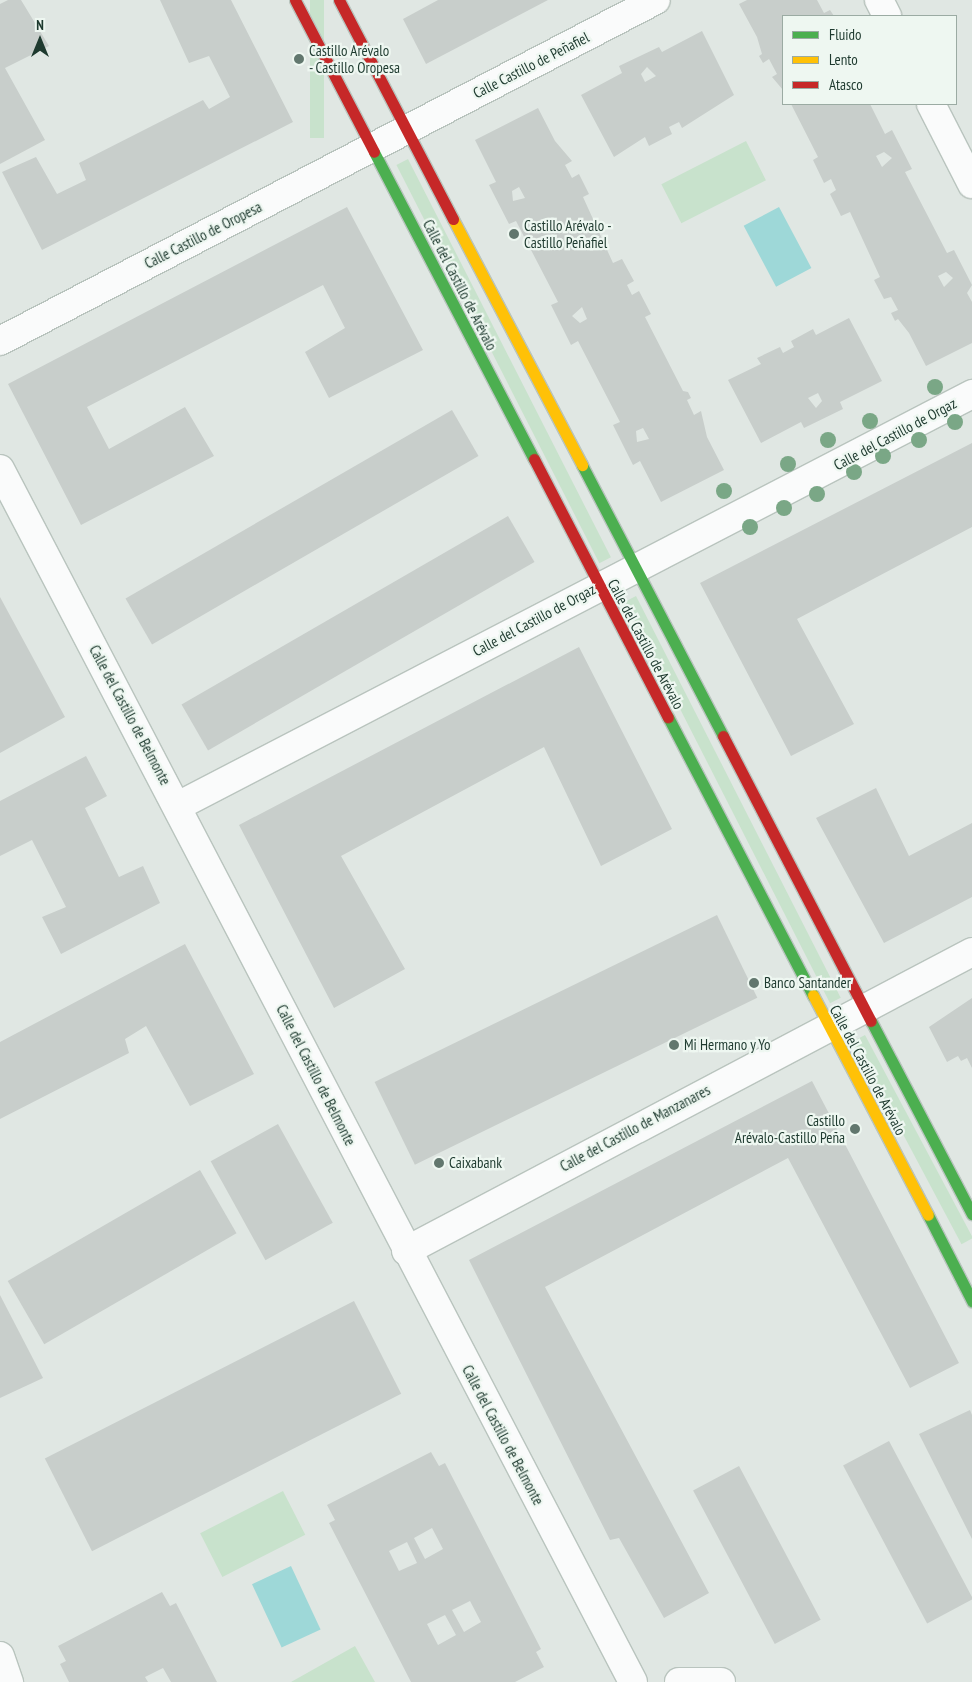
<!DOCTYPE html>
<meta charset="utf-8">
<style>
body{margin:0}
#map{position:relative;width:972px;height:1682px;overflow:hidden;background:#e0e7e3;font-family:"PT Sans Narrow",sans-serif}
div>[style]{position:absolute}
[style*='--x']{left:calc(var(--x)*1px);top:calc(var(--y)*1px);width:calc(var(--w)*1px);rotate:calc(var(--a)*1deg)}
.green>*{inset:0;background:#c8e2cc;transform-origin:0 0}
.water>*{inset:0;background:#9ed8d8;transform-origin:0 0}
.building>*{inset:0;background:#c8cecb;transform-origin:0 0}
.roads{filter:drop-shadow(1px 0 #b9c4be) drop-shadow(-1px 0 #b9c4be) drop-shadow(0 1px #b9c4be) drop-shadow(0 -1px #b9c4be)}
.street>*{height:28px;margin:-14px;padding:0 14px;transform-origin:14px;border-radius:14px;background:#fafbfb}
.fast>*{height:11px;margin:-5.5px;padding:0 5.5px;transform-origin:5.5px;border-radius:5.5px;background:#4caf50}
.slow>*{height:11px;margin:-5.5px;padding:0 5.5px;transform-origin:5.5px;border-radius:5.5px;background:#ffc107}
.jam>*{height:11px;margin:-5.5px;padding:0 5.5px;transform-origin:5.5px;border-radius:5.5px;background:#c62828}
.trees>*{width:16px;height:16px;margin:-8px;border-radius:50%;background:#7aa786}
.dots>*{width:14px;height:14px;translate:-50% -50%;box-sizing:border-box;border:2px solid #eef7f1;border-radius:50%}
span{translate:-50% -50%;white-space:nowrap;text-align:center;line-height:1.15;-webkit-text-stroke:4.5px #eef7f1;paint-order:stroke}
.poi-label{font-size:15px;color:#1e3a2f}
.left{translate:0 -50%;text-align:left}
.right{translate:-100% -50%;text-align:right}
.street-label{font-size:15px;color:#1e3a2f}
.legend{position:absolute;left:782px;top:15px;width:175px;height:90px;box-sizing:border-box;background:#eef7f1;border:1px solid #9baba3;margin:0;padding:6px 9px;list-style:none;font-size:15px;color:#1e3a2f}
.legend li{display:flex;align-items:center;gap:10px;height:25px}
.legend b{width:25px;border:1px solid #9baba3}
.north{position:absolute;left:15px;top:15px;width:50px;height:50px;-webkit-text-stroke:4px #eef7f1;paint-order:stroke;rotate:0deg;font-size:14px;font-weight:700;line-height:20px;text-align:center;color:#1e3a2f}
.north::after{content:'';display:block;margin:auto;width:18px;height:22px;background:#1e3a2f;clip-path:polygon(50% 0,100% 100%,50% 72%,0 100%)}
</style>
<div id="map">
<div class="green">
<i style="left:310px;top:0;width:14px;height:138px"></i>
<i style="left:746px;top:141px;width:44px;height:95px;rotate:63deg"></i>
<i style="left:408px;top:159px;width:447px;height:13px;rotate:63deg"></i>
<i style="left:636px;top:596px;width:451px;height:12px;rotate:63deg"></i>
<i style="left:865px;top:1035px;width:230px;height:13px;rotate:62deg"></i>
<i style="left:283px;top:1491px;width:49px;height:93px;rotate:63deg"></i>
<i style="clip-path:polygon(355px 1646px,375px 1682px,291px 1682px)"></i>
</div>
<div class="water">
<i style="left:779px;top:207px;width:69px;height:40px;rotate:62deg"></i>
<i style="left:291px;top:1566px;width:70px;height:43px;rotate:65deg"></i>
</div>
<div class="building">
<i style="clip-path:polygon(8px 0,21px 0,49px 46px,5px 68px,45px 140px,0 164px,0 4px)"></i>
<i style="clip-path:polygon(160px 0,231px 0,293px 122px,42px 250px,2px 172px,36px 157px,57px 194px,86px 180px,79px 163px,203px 100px,209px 109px,230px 97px,209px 56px,189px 63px)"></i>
<i style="clip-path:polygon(438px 0,548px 0,426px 64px,403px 19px)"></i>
<i style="clip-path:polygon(747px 0,817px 0,824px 13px,830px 10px,834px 16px,783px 16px,783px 90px,772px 77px,777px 74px,769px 59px,763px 63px,759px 56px,762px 54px,757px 37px,739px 4px)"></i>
<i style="clip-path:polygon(evenodd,702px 31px,734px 95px,682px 128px,679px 122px,669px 127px,672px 134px,649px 146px,645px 137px,614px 157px,581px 95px,622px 73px,619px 66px,659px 47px,662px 52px,702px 31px,647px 67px,656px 76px,645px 82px,641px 74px,647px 67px)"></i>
<i style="clip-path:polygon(evenodd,791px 104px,870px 104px,885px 134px,892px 130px,912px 169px,905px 172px,947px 253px,954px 250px,972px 285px,967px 293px,972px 302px,972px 343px,926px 366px,909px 333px,898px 319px,895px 321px,891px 313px,898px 310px,891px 297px,884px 299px,874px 280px,880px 277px,850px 212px,841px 216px,830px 194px,836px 190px,831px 179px,824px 183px,813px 160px,818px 157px,791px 104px,884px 152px,892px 158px,882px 167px,876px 156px,884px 152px,791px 104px,946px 272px,953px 278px,944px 287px,938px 276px,946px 272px)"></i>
<i style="clip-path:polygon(evenodd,538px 108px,555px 141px,572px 161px,565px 165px,572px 178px,579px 174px,589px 194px,583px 197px,613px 263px,622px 259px,634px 281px,627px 285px,632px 295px,639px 291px,651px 314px,645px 317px,683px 391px,688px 392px,691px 398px,687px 400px,694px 415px,701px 411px,707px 437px,724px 470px,661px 502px,640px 461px,633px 465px,613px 425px,620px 422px,578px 341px,571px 345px,551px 305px,558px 302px,516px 221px,509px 224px,489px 185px,496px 182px,475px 140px,538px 108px,519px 187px,525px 198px,513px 201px,512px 191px,519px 187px,538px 108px,582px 307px,587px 319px,580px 323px,572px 316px,582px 307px,538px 108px,643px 428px,649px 439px,637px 442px,636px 431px,643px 428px)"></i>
<i style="clip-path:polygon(347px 207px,423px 350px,329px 398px,305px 352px,345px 328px,323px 285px,87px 407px,109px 449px,185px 407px,214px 456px,81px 525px,8px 384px)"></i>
<i style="clip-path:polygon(evenodd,849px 318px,882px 381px,840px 402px,843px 409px,804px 428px,801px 422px,761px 443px,728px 380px,761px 364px,757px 358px,780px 347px,783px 353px,794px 347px,791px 341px,813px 329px,816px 335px,849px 318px,818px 393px,822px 401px,816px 408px,808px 398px,818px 393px)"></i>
<i style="left:452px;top:410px;width:53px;height:377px;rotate:60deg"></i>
<i style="clip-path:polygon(972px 443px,972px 527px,797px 619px,854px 724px,791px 756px,700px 583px)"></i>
<i style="left:508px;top:516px;width:53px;height:377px;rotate:60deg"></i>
<i style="clip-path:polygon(0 597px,65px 717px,0 753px)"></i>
<i style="clip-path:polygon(579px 647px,672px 829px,601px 866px,544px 747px,341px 856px,405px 969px,334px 1008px,239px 825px)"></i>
<i style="clip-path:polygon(86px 756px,107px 796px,85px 808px,119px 877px,143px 866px,160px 903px,61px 954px,42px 917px,66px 907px,32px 840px,0 856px,0 801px)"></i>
<i style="clip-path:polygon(876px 788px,909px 856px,972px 823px,972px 897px,884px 943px,816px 818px)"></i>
<i style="left:717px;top:915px;width:92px;height:381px;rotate:64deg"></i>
<i style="clip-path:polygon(185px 944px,254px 1074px,190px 1106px,146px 1026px,125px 1039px,129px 1053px,0 1119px,0 1042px)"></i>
<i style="clip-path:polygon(972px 998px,972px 1068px,967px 1058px,961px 1061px,958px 1056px,947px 1062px,929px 1027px)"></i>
<i style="clip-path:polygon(812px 1081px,959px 1363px,910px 1388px,788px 1158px,545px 1287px,709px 1593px,664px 1618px,619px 1538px,610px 1540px,469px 1260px)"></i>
<i style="left:278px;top:1124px;width:113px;height:77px;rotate:61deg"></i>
<i style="left:200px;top:1170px;width:73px;height:222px;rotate:60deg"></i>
<i style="clip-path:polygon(0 1295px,43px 1378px,0 1398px)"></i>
<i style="left:354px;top:1301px;width:104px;height:347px;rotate:63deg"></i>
<i style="clip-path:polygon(970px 1410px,972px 1415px,972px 1539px,919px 1434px)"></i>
<i style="left:889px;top:1441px;width:179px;height:52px;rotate:62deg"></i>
<i style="clip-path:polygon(evenodd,431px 1452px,439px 1466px,445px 1463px,541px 1649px,536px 1652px,544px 1667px,515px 1682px,411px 1682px,329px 1523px,335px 1520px,327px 1505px,431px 1452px,432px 1528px,443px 1549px,425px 1559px,414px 1538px,432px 1528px,431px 1452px,407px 1542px,417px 1563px,399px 1571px,389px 1551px,407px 1542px,431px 1452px,470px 1601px,481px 1622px,464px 1632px,452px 1610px,470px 1601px,431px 1452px,445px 1615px,456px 1635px,438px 1645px,427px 1624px,445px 1615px)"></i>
<i style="left:739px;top:1466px;width:174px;height:52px;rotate:62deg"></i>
<i style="clip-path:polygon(162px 1592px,170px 1606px,176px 1603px,217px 1682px,171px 1682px,163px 1668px,145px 1677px,148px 1682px,69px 1682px,60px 1664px,66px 1661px,58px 1646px)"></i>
</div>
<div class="roads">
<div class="street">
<i style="--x:879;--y:0;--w:18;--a:63"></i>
<i style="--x:931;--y:104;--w:90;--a:62.9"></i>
<i style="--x:0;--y:341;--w:739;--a:-27.47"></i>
<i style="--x:0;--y:469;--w:1368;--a:62.44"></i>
<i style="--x:178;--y:806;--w:895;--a:-27.42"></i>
<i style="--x:406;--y:1251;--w:640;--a:-27.85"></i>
<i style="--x:0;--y:1656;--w:28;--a:71"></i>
<i style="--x:679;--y:1682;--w:42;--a:0"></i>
</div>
<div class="fast">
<i style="--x:374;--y:152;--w:346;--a:62.5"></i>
<i style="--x:582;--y:465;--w:305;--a:62.5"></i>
<i style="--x:668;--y:717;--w:314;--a:62.5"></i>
<i style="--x:871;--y:1021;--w:218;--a:62.4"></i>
<i style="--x:928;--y:1215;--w:97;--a:62.9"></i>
</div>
<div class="slow">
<i style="--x:453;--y:219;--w:278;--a:62.3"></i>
<i style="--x:813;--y:995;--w:248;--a:62.4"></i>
</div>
<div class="jam">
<i style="--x:295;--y:0;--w:171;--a:62.5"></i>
<i style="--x:339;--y:0;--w:247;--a:62.5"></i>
<i style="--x:534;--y:459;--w:291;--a:62.6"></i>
<i style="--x:723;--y:736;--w:321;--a:62.6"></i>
</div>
</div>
<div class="trees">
<i style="left:935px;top:387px"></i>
<i style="left:870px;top:421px"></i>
<i style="left:955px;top:422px"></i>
<i style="left:828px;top:440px"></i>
<i style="left:919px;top:440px"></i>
<i style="left:883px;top:456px"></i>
<i style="left:788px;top:464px"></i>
<i style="left:854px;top:472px"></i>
<i style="left:724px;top:491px"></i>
<i style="left:817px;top:494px"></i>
<i style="left:784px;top:508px"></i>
<i style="left:750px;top:527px"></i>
</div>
<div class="dots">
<i style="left:299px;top:59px;background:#62776e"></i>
<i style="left:514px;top:234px;background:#62776e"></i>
<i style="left:754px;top:983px;background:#62776e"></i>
<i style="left:674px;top:1045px;background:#62776e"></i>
<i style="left:855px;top:1129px;background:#62776e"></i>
<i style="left:439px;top:1163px;background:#62776e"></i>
</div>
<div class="poi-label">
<span class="left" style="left:309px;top:59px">Castillo Arévalo<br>- Castillo Oropesa</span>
<span class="left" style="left:524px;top:234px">Castillo Arévalo -<br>Castillo Peñafiel</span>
<span class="left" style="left:764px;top:983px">Banco Santander</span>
<span class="left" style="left:684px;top:1045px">Mi Hermano y Yo</span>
<span class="right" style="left:845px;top:1129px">Castillo<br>Arévalo-Castillo Peña</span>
<span class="left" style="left:449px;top:1163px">Caixabank</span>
</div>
<div class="street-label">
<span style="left:531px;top:65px;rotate:-27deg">Calle Castillo de Peñafiel</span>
<span style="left:203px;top:235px;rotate:-27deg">Calle Castillo de Oropesa</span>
<span style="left:460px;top:285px;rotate:63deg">Calle del Castillo de Arévalo</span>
<span style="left:895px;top:434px;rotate:-28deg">Calle del Castillo de Orgaz</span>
<span style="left:534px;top:620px;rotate:-28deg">Calle del Castillo de Orgaz</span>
<span style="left:646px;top:644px;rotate:62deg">Calle del Castillo de Arévalo</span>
<span style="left:130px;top:715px;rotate:62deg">Calle del Castillo de Belmonte</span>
<span style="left:868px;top:1070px;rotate:62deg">Calle del Castillo de Arévalo</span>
<span style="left:316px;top:1075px;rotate:63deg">Calle del Castillo de Belmonte</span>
<span style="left:635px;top:1128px;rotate:-28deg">Calle del Castillo de Manzanares</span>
<span style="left:503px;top:1435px;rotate:62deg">Calle del Castillo de Belmonte</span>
</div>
<ul class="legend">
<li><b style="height:6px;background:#4caf50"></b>Fluido</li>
<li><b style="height:6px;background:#ffc107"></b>Lento</li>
<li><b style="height:6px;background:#c62828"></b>Atasco</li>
</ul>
<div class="north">N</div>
</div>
